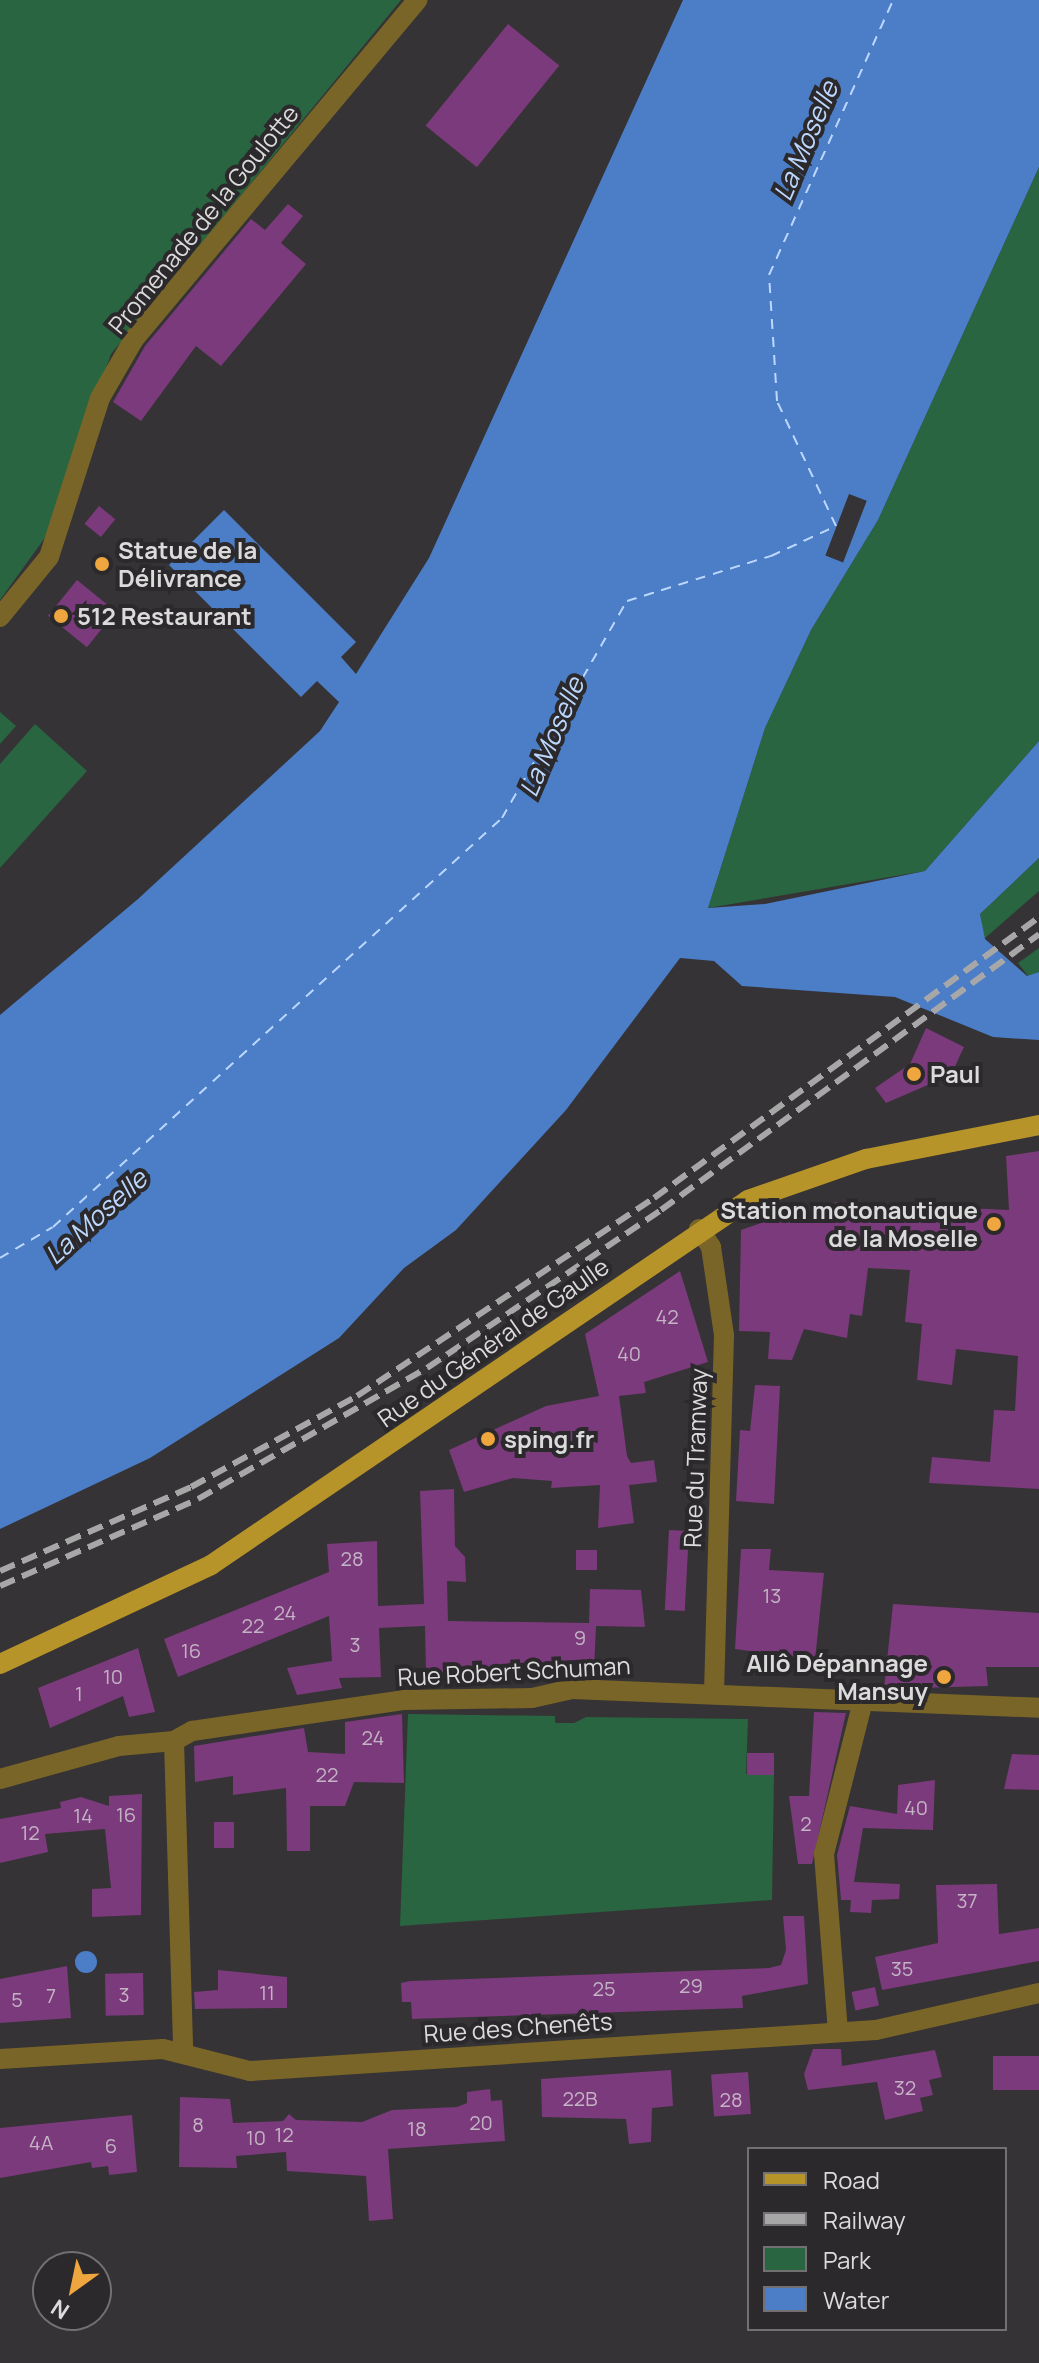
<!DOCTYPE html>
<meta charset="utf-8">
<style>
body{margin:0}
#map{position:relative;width:1039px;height:2363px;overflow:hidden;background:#353335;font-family:Manrope,sans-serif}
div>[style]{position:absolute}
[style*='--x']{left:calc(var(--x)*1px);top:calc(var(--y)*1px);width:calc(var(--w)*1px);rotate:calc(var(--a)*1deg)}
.green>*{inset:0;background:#286540}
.water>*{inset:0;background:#4b7ec7}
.round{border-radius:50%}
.pier>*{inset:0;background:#353335;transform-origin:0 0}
.ferry>*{height:2px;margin-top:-1px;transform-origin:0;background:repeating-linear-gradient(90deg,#bcd7fe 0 10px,transparent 0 18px)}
.building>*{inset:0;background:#7a3a7b;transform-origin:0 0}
.minor>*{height:20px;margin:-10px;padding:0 10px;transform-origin:10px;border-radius:10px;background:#7a6528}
.tertiary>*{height:20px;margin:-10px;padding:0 10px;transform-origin:10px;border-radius:10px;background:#7a6528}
.primary>*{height:20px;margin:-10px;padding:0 10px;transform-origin:10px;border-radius:10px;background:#b79429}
.rail>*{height:6px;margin-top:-3px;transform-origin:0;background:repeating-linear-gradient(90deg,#a8a7a8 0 16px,transparent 0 24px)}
.dots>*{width:22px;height:22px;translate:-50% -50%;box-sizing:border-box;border:4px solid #2b292b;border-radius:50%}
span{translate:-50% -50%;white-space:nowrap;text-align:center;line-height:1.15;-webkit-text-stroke:8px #2b292b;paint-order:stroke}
.number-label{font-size:20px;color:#c4b3c4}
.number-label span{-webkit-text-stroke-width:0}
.street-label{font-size:24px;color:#dcdbdc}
.poi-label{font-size:24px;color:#dcdbdc;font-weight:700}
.left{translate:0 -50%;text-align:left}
.right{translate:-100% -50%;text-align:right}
.water-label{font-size:26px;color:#bcd7fe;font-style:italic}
.legend{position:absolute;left:747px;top:2147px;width:260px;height:184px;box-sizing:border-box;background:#2b292b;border:2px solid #727072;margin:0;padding:10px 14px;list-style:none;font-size:24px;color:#dcdbdc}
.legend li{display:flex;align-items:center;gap:16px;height:40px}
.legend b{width:40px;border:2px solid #727072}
.north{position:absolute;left:32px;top:2251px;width:80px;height:80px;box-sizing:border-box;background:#2b292b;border:2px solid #727072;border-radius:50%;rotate:213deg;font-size:22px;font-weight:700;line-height:32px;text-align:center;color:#dcdbdc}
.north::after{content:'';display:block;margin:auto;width:28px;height:36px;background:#f0a63e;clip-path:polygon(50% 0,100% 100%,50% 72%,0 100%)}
</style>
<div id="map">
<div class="green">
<i style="clip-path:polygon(0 0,401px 0,111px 354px,52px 528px,0 600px)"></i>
<i style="clip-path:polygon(1039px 167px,1039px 741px,925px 871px,708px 908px,765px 728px,811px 630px,878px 520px)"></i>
<i style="clip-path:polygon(0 712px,16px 726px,0 744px)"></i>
<i style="clip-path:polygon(35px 724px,87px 771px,0 868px,0 764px)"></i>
<i style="clip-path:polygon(1039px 858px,1039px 891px,984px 939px,980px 914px)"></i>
<i style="clip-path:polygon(1039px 948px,1039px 972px,1028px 976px,1018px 963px)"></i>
<i style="clip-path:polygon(408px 1714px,555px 1716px,555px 1723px,574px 1723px,586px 1717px,748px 1719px,746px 1774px,774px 1774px,772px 1900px,400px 1926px)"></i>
</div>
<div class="water">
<i style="clip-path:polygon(683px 0,1039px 0,1039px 167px,878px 520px,811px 630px,765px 728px,708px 908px,765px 904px,925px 871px,1039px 741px,1039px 858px,980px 914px,985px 939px,1027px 976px,1039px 972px,1039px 1040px,993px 1037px,895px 997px,742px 986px,714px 961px,680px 958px,566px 1110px,456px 1230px,404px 1268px,339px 1338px,150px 1458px,0 1529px,0 1015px,138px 899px,320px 731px,339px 702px,317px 681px,301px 697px,169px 565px,224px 510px,356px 642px,341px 657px,356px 674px,429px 558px)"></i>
<i class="round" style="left:75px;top:1951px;width:22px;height:22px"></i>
</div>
<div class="pier">
<i style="left:849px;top:494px;width:19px;height:66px;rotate:21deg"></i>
</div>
<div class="ferry">
<i style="--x:0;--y:1258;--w:61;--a:-30.3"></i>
<i style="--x:53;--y:1227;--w:607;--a:-42.33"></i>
<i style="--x:502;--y:818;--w:250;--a:-60.1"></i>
<i style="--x:627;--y:601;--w:151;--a:-17.4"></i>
<i style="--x:771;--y:556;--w:72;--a:-24.8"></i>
<i style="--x:836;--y:526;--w:138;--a:-115.3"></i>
<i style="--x:777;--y:401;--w:126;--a:-93.6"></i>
<i style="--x:769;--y:275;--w:302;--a:-65.7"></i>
</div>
<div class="building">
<i style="left:508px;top:24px;width:66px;height:131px;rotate:39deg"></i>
<i style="clip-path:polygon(288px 204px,303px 216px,281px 243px,306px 264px,221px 366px,196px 346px,141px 421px,113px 402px,145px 346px,251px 219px,265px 230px)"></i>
<i style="left:99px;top:506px;width:21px;height:23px;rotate:39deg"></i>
<i style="left:77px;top:580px;width:50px;height:46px;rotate:39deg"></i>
<i style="clip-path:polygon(926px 1028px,964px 1047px,951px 1075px,886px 1103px,875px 1088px,910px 1064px)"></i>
<i style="clip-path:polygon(1039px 1151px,1039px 1489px,929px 1483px,932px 1457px,990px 1462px,994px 1410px,1015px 1411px,1018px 1356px,956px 1349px,952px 1385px,917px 1380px,922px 1324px,905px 1322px,910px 1270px,868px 1268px,862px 1316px,850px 1314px,847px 1338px,804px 1329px,792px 1360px,768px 1359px,770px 1332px,739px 1331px,741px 1230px,781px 1216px,781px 1206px,834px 1208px,835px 1202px,1009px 1210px,1006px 1156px)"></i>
<i style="clip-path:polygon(680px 1271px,708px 1362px,644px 1382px,646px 1393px,619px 1396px,627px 1456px,631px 1463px,654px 1460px,657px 1482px,629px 1485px,634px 1523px,598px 1528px,600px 1485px,551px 1488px,552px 1481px,513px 1478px,464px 1492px,449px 1450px,546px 1406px,599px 1396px,585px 1334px)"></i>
<i style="clip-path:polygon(755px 1385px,780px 1386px,774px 1504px,736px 1501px,740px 1430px,750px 1431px)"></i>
<i style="clip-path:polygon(454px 1489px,455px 1546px,465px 1557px,466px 1582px,447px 1581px,448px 1621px,589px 1623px,590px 1589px,641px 1590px,645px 1627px,596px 1626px,594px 1670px,462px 1666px,462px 1674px,426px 1674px,425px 1626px,379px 1628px,381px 1677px,339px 1678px,342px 1688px,297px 1695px,287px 1668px,332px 1661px,329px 1616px,178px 1677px,164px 1639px,329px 1572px,327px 1544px,377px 1541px,378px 1606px,424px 1604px,420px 1491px)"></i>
<i style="left:669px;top:1530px;width:20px;height:80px;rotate:3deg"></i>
<i style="clip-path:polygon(741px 1549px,771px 1549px,769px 1570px,824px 1573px,815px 1660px,735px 1649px)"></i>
<i style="left:597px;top:1550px;width:20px;height:21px;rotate:90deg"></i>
<i style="clip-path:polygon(893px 1604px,1039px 1613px,1039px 1667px,986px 1667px,988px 1686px,884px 1689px)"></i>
<i style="clip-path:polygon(138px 1648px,155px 1712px,129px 1717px,123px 1696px,50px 1728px,38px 1688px)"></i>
<i style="clip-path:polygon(814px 1712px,846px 1713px,812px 1864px,798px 1864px,789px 1796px,809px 1796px)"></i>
<i style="clip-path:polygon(402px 1714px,404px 1783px,354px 1782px,345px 1806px,310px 1806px,310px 1851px,287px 1851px,286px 1788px,233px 1795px,233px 1776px,195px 1782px,194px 1746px,304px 1728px,308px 1752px,345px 1754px,345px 1722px)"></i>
<i style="left:747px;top:1753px;width:27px;height:22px"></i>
<i style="clip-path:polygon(1012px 1754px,1039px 1755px,1039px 1790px,1004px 1789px)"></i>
<i style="clip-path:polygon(935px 1780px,933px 1830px,863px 1828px,854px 1882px,900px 1884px,899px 1899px,872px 1900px,871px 1913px,850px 1912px,851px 1900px,841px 1900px,837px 1855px,850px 1806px,897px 1814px,898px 1785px)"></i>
<i style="clip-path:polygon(142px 1794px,141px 1915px,92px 1917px,92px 1889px,111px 1888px,105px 1829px,45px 1834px,48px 1852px,0 1863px,0 1819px,61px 1808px,60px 1802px,81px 1797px,109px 1806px,109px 1796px)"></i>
<i style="left:214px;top:1822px;width:20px;height:26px"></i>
<i style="clip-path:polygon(997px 1884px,999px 1934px,1039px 1928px,1039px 1961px,882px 1990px,875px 1957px,938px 1943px,936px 1885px)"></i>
<i style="clip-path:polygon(783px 1916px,804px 1916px,808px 1984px,742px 1996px,743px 2008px,412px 2019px,411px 2002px,402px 2002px,401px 1983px,410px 1981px,769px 1968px,781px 1965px,786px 1950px)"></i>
<i style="clip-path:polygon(67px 1966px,71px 2018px,0 2023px,0 1979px)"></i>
<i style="clip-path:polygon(218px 1970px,287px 1977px,287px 2008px,195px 2009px,194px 1992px,218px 1990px)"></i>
<i style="left:143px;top:1973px;width:42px;height:38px;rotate:89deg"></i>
<i style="left:875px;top:1987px;width:19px;height:24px;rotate:78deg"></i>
<i style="clip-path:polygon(813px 2049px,841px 2049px,842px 2066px,935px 2050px,942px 2077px,929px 2080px,933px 2095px,920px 2098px,923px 2111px,885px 2120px,877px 2082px,808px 2090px,804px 2074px)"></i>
<i style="left:1039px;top:2056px;width:34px;height:46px;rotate:90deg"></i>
<i style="clip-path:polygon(671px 2070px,673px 2106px,652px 2108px,651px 2142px,629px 2144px,626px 2119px,542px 2117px,541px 2079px)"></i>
<i style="left:748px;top:2072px;width:42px;height:37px;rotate:86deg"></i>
<i style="clip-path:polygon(490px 2089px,491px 2101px,502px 2100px,505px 2141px,388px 2149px,393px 2219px,369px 2221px,366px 2176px,287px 2171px,286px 2152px,236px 2156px,237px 2168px,179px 2167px,180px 2097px,230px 2099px,233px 2123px,283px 2121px,289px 2114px,296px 2120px,362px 2122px,392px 2110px,457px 2107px,467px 2103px,467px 2092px)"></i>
<i style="clip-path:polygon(132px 2115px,137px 2172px,109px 2175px,108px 2166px,92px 2168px,91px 2162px,0 2178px,0 2128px)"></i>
</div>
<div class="minor">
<i style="--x:0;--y:617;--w:77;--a:-50.8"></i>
<i style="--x:49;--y:557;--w:167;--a:-72.2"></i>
<i style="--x:100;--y:398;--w:68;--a:-60"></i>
<i style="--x:134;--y:339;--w:442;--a:-50.1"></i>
<i style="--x:699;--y:1229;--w:22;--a:56"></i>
<i style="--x:711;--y:1247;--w:89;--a:81.6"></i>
<i style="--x:724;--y:1335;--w:358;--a:91.6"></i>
<i style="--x:174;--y:1741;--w:311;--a:88.3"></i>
<i style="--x:838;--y:2032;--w:179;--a:-94.5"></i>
<i style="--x:824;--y:1854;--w:158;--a:-75.7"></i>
<i style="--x:0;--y:2059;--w:163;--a:-3.5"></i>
<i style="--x:163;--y:2049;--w:90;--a:14.2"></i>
<i style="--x:250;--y:2071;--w:627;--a:-3.75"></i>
<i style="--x:876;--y:2030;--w:167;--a:-12.8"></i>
</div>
<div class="tertiary">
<i style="--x:0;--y:1779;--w:123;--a:-15.5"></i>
<i style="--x:119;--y:1746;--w:55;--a:-5.2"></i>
<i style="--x:174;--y:1741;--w:21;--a:-29"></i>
<i style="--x:192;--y:1731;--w:215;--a:-8.3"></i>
<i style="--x:405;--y:1700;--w:127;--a:-0.9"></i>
<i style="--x:532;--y:1698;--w:41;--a:-12.7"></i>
<i style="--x:572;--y:1689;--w:467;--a:2.3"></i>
</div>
<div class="primary">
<i style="--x:0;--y:1664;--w:233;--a:-25.1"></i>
<i style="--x:211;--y:1565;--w:649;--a:-34.2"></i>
<i style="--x:748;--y:1200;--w:125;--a:-19.2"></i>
<i style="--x:866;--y:1159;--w:176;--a:-11.1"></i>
</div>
<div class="rail">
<i style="--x:0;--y:1571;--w:209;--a:-23.7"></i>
<i style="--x:191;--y:1487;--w:189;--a:-28.7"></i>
<i style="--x:357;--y:1396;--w:357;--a:-33.7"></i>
<i style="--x:654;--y:1198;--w:477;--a:-36.1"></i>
<i style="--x:0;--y:1586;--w:216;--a:-23.7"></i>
<i style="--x:198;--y:1499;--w:264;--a:-29.8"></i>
<i style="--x:427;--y:1368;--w:282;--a:-34"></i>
<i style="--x:661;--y:1210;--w:468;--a:-36.1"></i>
</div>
<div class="dots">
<i style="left:102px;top:564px;background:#f0a63e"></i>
<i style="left:61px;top:616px;background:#f0a63e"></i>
<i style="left:914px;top:1074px;background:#f0a63e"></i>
<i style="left:994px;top:1224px;background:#f0a63e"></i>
<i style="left:488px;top:1439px;background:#f0a63e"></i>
<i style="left:944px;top:1677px;background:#f0a63e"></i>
</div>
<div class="number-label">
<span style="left:667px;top:1316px">42</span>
<span style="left:629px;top:1353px">40</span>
<span style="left:352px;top:1558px">28</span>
<span style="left:772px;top:1595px">13</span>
<span style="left:285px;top:1612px">24</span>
<span style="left:253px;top:1625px">22</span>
<span style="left:580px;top:1637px">9</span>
<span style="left:355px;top:1644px">3</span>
<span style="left:191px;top:1650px">16</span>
<span style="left:113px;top:1676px">10</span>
<span style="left:79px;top:1693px">1</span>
<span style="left:373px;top:1737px">24</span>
<span style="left:327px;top:1774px">22</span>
<span style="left:916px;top:1807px">40</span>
<span style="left:126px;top:1814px">16</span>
<span style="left:83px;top:1815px">14</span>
<span style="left:806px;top:1823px">2</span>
<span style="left:30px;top:1832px">12</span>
<span style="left:967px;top:1900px">37</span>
<span style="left:902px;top:1968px">35</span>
<span style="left:691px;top:1985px">29</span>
<span style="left:604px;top:1988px">25</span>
<span style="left:267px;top:1992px">11</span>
<span style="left:124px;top:1994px">3</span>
<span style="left:51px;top:1995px">7</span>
<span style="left:17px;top:1999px">5</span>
<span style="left:905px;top:2087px">32</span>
<span style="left:580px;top:2098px">22B</span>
<span style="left:731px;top:2099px">28</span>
<span style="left:481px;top:2122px">20</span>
<span style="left:198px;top:2124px">8</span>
<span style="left:417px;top:2128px">18</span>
<span style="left:284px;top:2134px">12</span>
<span style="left:256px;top:2137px">10</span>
<span style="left:41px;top:2142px">4A</span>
<span style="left:111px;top:2145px">6</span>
</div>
<div class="street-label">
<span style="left:203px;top:219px;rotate:-51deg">Promenade de la Goulotte</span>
<span style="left:493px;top:1342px;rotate:-35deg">Rue du Général de Gaulle</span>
<span style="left:695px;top:1458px;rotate:-88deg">Rue du Tramway</span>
<span style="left:514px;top:1671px;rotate:-3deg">Rue Robert Schuman</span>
<span style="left:518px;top:2027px;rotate:-4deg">Rue des Chenêts</span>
</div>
<div class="poi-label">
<span class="left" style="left:118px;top:564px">Statue de la<br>Délivrance</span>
<span class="left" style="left:77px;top:616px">512 Restaurant</span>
<span class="left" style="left:930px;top:1074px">Paul</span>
<span class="right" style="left:978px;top:1224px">Station motonautique<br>de la Moselle</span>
<span class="left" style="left:504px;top:1439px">sping.fr</span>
<span class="right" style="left:928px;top:1677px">Allô Dépannage<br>Mansuy</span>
</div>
<div class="water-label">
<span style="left:806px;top:141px;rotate:-67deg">La Moselle</span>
<span style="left:552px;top:737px;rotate:-67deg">La Moselle</span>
<span style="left:96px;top:1217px;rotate:-42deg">La Moselle</span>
</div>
<ul class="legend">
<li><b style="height:10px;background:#b79429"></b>Road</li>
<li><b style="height:10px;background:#a8a7a8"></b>Railway</li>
<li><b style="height:22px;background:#286540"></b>Park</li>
<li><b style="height:22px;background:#4b7ec7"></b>Water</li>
</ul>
<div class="north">N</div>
</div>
